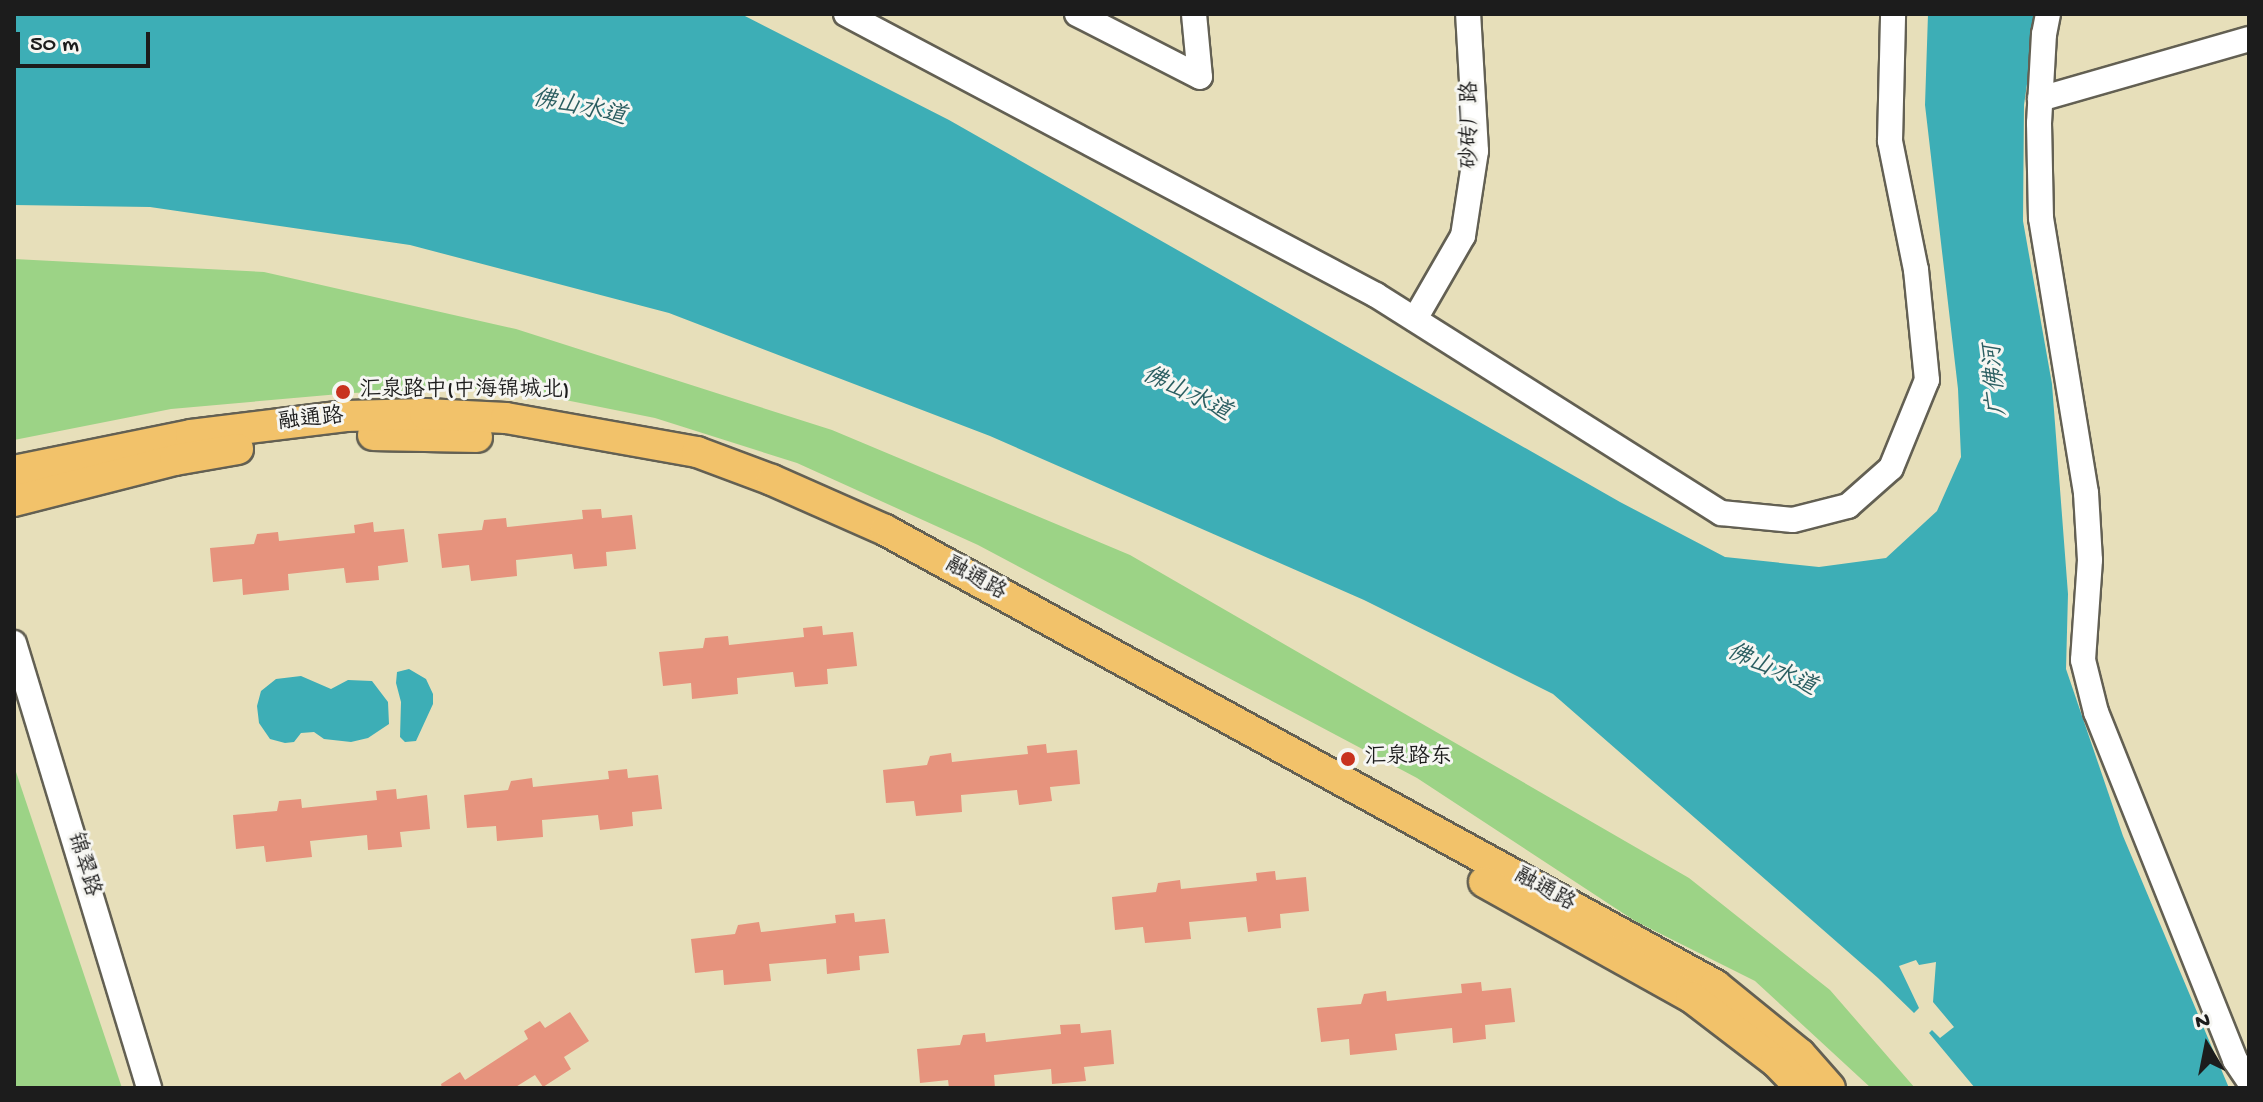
<!DOCTYPE html>
<meta charset="utf-8">
<style>
body{margin:0}
#map{position:relative;width:2263px;height:1102px;overflow:hidden;background:#e7dfba;font-family:"Gochi Hand","LXGW WenKai TC",sans-serif}
div>[style]{position:absolute}
[style*='--x']{left:calc(var(--x)*1px);top:calc(var(--y)*1px);width:calc(var(--w)*1px);rotate:calc(var(--a)*1deg)}
.green>*{inset:0;background:#9cd386}
.water>*{inset:0;background:#3daeb6}
.building>*{inset:0;background:#e6937d}
.roads{filter:drop-shadow(2px 0 #636053) drop-shadow(-2px 0 #636053) drop-shadow(0 2px #636053) drop-shadow(0 -2px #636053)}
.minor>*{height:24px;margin:-12px;padding:0 12px;transform-origin:12px;border-radius:12px;background:#fff}
.major>*{height:30px;margin:-15px;padding:0 15px;transform-origin:15px;border-radius:15px;background:#f2c26a}
.dots>*{width:22px;height:22px;translate:-50% -50%;box-sizing:border-box;border:4px solid #f6f6f2;border-radius:50%}
span{translate:-50% -50%;white-space:nowrap;text-align:center;line-height:1.15;-webkit-text-stroke:6px #f6f6f2;paint-order:stroke}
.street-label{font-size:22px;color:#1c1c1c}
.poi-label{font-size:22px;color:#1c1c1c}
.left{translate:0 -50%;text-align:left}
.water-label{font-size:24px;color:#2b5e61;font-style:italic}
.frame{position:absolute;inset:0;border:16px solid #1c1c1c;pointer-events:none}
.north{position:absolute;left:2167px;top:1006px;width:80px;height:80px;-webkit-text-stroke:6px #f6f6f2;paint-order:stroke;rotate:350deg;font-size:22px;font-weight:700;line-height:32px;text-align:center;color:#1c1c1c}
.north::after{content:'';display:block;margin:auto;width:28px;height:36px;background:#1c1c1c;clip-path:polygon(50% 0,100% 100%,50% 72%,0 100%)}
.scale{position:absolute;left:16px;top:32px;width:134px;height:36px;box-sizing:border-box;border:4px solid #1c1c1c;border-top:0;padding-left:10px;font-size:24px;line-height:28px;white-space:nowrap;color:#1c1c1c;-webkit-text-stroke:6px #f6f6f2;paint-order:stroke}
</style>
<div id="map">
<div class="green">
<i style="clip-path:polygon(14px 259px,264px 272px,516px 329px,832px 430px,1130px 555px,1689px 878px,1830px 990px,1915px 1088px,1871px 1088px,1755px 981px,1635px 921px,1417px 778px,978px 545px,797px 463px,655px 418px,505px 388px,351px 393px,171px 409px,14px 440px)"></i>
<i style="clip-path:polygon(14px 766px,122px 1088px,14px 1088px)"></i>
</div>
<div class="water">
<i style="clip-path:polygon(14px 14px,741px 14px,949px 120px,1620px 502px,1725px 557px,1819px 567px,1886px 558px,1937px 511px,1961px 457px,1958px 389px,1925px 105px,1928px 14px,2037px 14px,2024px 105px,2023px 221px,2052px 384px,2068px 594px,2066px 669px,2123px 836px,2229px 1088px,1975px 1088px,1929px 1033px,1932px 1030px,1940px 1038px,1954px 1027px,1933px 1002px,1936px 962px,1919px 965px,1916px 960px,1899px 966px,1919px 1008px,1914px 1013px,1878px 978px,1553px 694px,1364px 600px,990px 436px,669px 313px,410px 245px,150px 207px,14px 205px)"></i>
<i style="clip-path:polygon(409px 669px,426px 679px,433px 694px,433px 704px,416px 741px,405px 742px,400px 737px,401px 702px,396px 683px,397px 672px)"></i>
<i style="clip-path:polygon(301px 676px,331px 689px,348px 680px,372px 681px,388px 702px,389px 724px,368px 738px,351px 742px,324px 739px,314px 732px,301px 733px,294px 742px,285px 743px,270px 739px,259px 723px,257px 706px,261px 691px,276px 679px)"></i>
</div>
<div class="building">
<i style="clip-path:polygon(601px 509px,602px 518px,632px 515px,636px 549px,606px 552px,607px 566px,574px 569px,572px 554px,516px 560px,517px 576px,471px 581px,469px 565px,442px 568px,438px 534px,482px 530px,484px 520px,506px 518px,507px 527px,583px 519px,582px 510px)"></i>
<i style="clip-path:polygon(373px 522px,374px 532px,404px 529px,408px 562px,378px 566px,379px 580px,346px 583px,344px 568px,288px 574px,289px 590px,243px 595px,242px 579px,213px 582px,210px 548px,254px 544px,257px 534px,278px 532px,279px 541px,355px 533px,354px 525px)"></i>
<i style="clip-path:polygon(822px 626px,823px 635px,853px 632px,857px 666px,827px 669px,828px 684px,795px 687px,793px 672px,737px 678px,738px 694px,692px 699px,691px 683px,663px 686px,659px 652px,703px 648px,705px 638px,728px 636px,729px 645px,804px 637px,803px 628px)"></i>
<i style="clip-path:polygon(1046px 744px,1047px 753px,1077px 750px,1080px 784px,1050px 787px,1052px 801px,1019px 805px,1017px 790px,961px 795px,962px 812px,916px 816px,914px 801px,886px 803px,883px 770px,927px 765px,930px 756px,951px 753px,952px 762px,1028px 754px,1027px 746px)"></i>
<i style="clip-path:polygon(627px 769px,628px 778px,658px 775px,662px 809px,632px 812px,633px 826px,600px 830px,598px 815px,542px 820px,543px 837px,497px 841px,496px 826px,467px 828px,464px 795px,508px 790px,511px 781px,532px 778px,533px 787px,609px 779px,608px 771px)"></i>
<i style="clip-path:polygon(396px 789px,397px 799px,427px 795px,430px 829px,400px 832px,402px 847px,368px 850px,367px 835px,310px 841px,312px 857px,266px 862px,264px 846px,236px 849px,233px 815px,277px 811px,279px 801px,301px 799px,302px 808px,377px 800px,376px 791px)"></i>
<i style="clip-path:polygon(1275px 871px,1276px 880px,1306px 877px,1309px 911px,1280px 914px,1281px 928px,1248px 932px,1246px 917px,1189px 922px,1191px 939px,1145px 943px,1143px 927px,1115px 930px,1112px 897px,1156px 892px,1158px 883px,1180px 880px,1181px 889px,1257px 881px,1256px 873px)"></i>
<i style="clip-path:polygon(854px 913px,855px 922px,885px 919px,889px 953px,859px 956px,860px 970px,827px 974px,826px 959px,769px 964px,771px 981px,724px 985px,723px 970px,695px 973px,691px 939px,735px 934px,738px 925px,759px 922px,761px 932px,836px 923px,835px 915px)"></i>
<i style="clip-path:polygon(1481px 982px,1482px 991px,1511px 988px,1515px 1022px,1485px 1025px,1486px 1039px,1453px 1043px,1452px 1028px,1395px 1034px,1397px 1050px,1350px 1055px,1349px 1039px,1321px 1042px,1317px 1008px,1361px 1004px,1364px 994px,1386px 991px,1387px 1001px,1462px 993px,1461px 984px)"></i>
<i style="clip-path:polygon(570px 1012px,589px 1041px,564px 1057px,571px 1069px,543px 1087px,535px 1075px,514px 1088px,442px 1088px,441px 1084px,460px 1072px,465px 1080px,528px 1039px,524px 1031px,540px 1021px,545px 1028px)"></i>
<i style="clip-path:polygon(1080px 1024px,1081px 1033px,1111px 1030px,1114px 1064px,1084px 1067px,1086px 1081px,1052px 1084px,1051px 1069px,994px 1075px,995px 1088px,949px 1088px,948px 1080px,920px 1083px,917px 1049px,960px 1045px,963px 1035px,985px 1033px,986px 1042px,1061px 1034px,1060px 1025px)"></i>
</div>
<div class="roads">
<div class="minor">
<i style="--x:846;--y:14;--w:600;--a:27.93"></i>
<i style="--x:1376;--y:295;--w:408;--a:32.3"></i>
<i style="--x:1721;--y:513;--w:72;--a:5.6"></i>
<i style="--x:1793;--y:520;--w:57;--a:-14.3"></i>
<i style="--x:1848;--y:506;--w:57;--a:-41.5"></i>
<i style="--x:1891;--y:468;--w:95;--a:-67.8"></i>
<i style="--x:1927;--y:380;--w:111;--a:-95.7"></i>
<i style="--x:1916;--y:270;--w:132;--a:-101.4"></i>
<i style="--x:1890;--y:141;--w:127;--a:-88.6"></i>
<i style="--x:1077;--y:14;--w:138;--a:27.1"></i>
<i style="--x:1194;--y:14;--w:63;--a:84.6"></i>
<i style="--x:2048;--y:14;--w:20;--a:101"></i>
<i style="--x:2044;--y:34;--w:89;--a:93.2"></i>
<i style="--x:2039;--y:123;--w:95;--a:88.8"></i>
<i style="--x:2041;--y:218;--w:279;--a:80.7"></i>
<i style="--x:2086;--y:493;--w:67;--a:86.6"></i>
<i style="--x:2090;--y:560;--w:100;--a:94"></i>
<i style="--x:2083;--y:660;--w:54;--a:76"></i>
<i style="--x:2096;--y:712;--w:375;--a:68.2"></i>
<i style="--x:2235;--y:1060;--w:25;--a:56"></i>
<i style="--x:2040;--y:99;--w:217;--a:-16"></i>
<i style="--x:1415;--y:319;--w:96;--a:-60"></i>
<i style="--x:1463;--y:236;--w:86;--a:-81.3"></i>
<i style="--x:1476;--y:151;--w:137;--a:-93.3"></i>
<i style="--x:14;--y:643;--w:465;--a:73.1"></i>
</div>
<div class="major">
<i style="--x:373;--y:435;--w:104;--a:1.1"></i>
<i style="--x:14;--y:471;--w:181;--a:-11.5"></i>
<i style="--x:191;--y:435;--w:156;--a:-7"></i>
<i style="--x:346;--y:416;--w:79;--a:-1.5"></i>
<i style="--x:425;--y:414;--w:81;--a:2.8"></i>
<i style="--x:506;--y:418;--w:194;--a:10.1"></i>
<i style="--x:697;--y:452;--w:80;--a:20.5"></i>
<i style="--x:772;--y:480;--w:124;--a:23.9"></i>
<i style="--x:885;--y:530;--w:947;--a:28.73"></i>
<i style="--x:1715;--y:985;--w:109;--a:39.1"></i>
<i style="--x:1800;--y:1054;--w:45;--a:48.6"></i>
<i style="--x:14;--y:501;--w:166;--a:-14.3"></i>
<i style="--x:175;--y:460;--w:64;--a:-9.9"></i>
<i style="--x:1484;--y:882;--w:237;--a:29.1"></i>
<i style="--x:1691;--y:997;--w:107;--a:37.4"></i>
<i style="--x:1776;--y:1062;--w:36;--a:46"></i>
</div>
</div>
<div class="dots">
<i style="left:343px;top:392px;background:#c8321e"></i>
<i style="left:1348px;top:759px;background:#c8321e"></i>
</div>
<div class="street-label">
<span style="left:1472px;top:125px;rotate:-90deg">砂砖厂路</span>
<span style="left:311px;top:421px;rotate:-6deg">融通路</span>
<span style="left:975px;top:580px;rotate:29deg">融通路</span>
<span style="left:82px;top:865px;rotate:73deg">锦翠路</span>
<span style="left:1544px;top:891px;rotate:29deg">融通路</span>
</div>
<div class="poi-label">
<span class="left" style="left:359px;top:392px">汇泉路中(中海锦城北)</span>
<span class="left" style="left:1364px;top:759px">汇泉路东</span>
</div>
<div class="water-label">
<span style="left:579px;top:109px;rotate:12deg">佛山水道</span>
<span style="left:1997px;top:380px;rotate:-95deg">广佛河</span>
<span style="left:1186px;top:395px;rotate:26deg">佛山水道</span>
<span style="left:1771px;top:671px;rotate:24deg">佛山水道</span>
</div>
<div class="frame"></div>
<div class="north">N</div>
<div class="scale">50 m</div>
</div>
